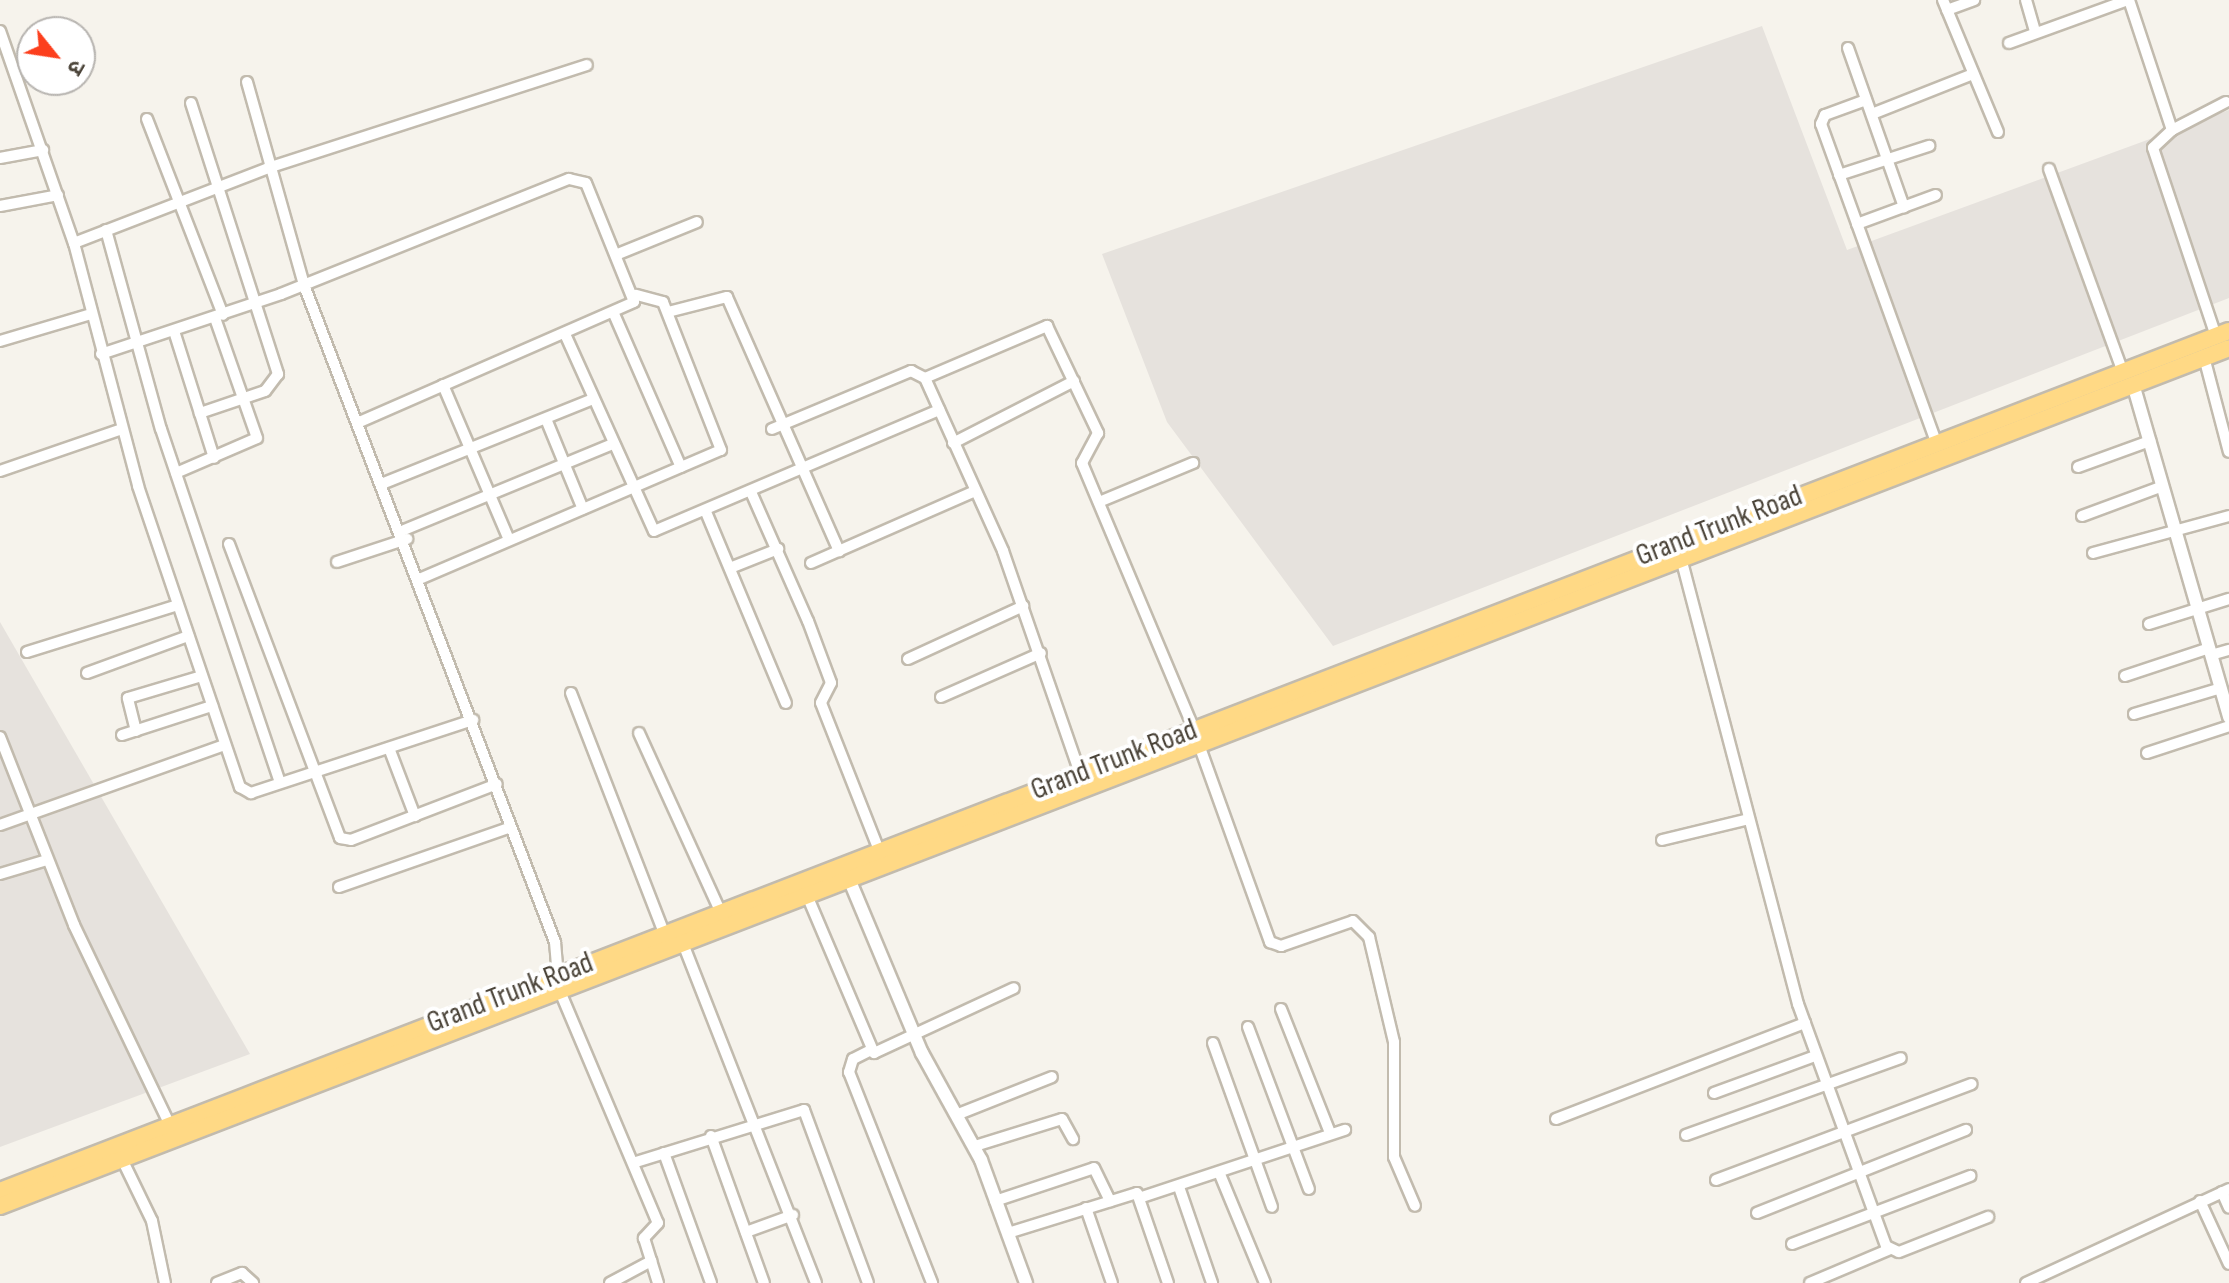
<!DOCTYPE html>
<meta charset="utf-8">
<style>
body{margin:0}
#map{position:relative;width:2229px;height:1283px;overflow:hidden;background:#f6f3ec;font-family:"Sofia Sans Condensed","Noto Sans Devanagari",sans-serif}
div>[style]{position:absolute}
[style*='--x']{left:calc(var(--x)*1px);top:calc(var(--y)*1px);width:calc(var(--w)*1px);rotate:calc(var(--a)*1deg)}
.industrial>*{inset:0;background:#e6e2dd}
.roads{filter:drop-shadow(2px 0 #c2bbae) drop-shadow(-2px 0 #c2bbae) drop-shadow(0 2px #c2bbae) drop-shadow(0 -2px #c2bbae)}
.minor>*{height:10px;margin:-5px;padding:0 5px;transform-origin:5px;border-radius:5px;background:#fff}
.tertiary>*{height:12px;margin:-6px;padding:0 6px;transform-origin:6px;border-radius:6px;background:#fff}
.trunk>*{height:16px;margin:-8px;padding:0 8px;transform-origin:8px;border-radius:8px;background:#ffd985}
span{translate:-50% -50%;white-space:nowrap;text-align:center;line-height:1.15;-webkit-text-stroke:8px #fff;paint-order:stroke}
.street-label{font-size:30px;color:#4b4439}
.north{position:absolute;left:16px;top:16px;width:80px;height:80px;box-sizing:border-box;background:#fff;border:2px solid #b7b4b0;border-radius:50%;rotate:120deg;font-size:22px;font-weight:700;line-height:32px;text-align:center;color:#4b4439}
.north::after{content:'';display:block;margin:auto;width:28px;height:36px;background:#fc3f1d;clip-path:polygon(50% 0,100% 100%,50% 72%,0 100%)}
</style>
<div id="map">
<div class="industrial">
<i style="clip-path:polygon(1762px 26px,1847px 250px,2229px 110px,2229px 298px,1333px 646px,1167px 422px,1102px 254px)"></i>
<i style="clip-path:polygon(0 622px,250px 1054px,0 1147px)"></i>
</div>
<div class="roads">
<div class="minor">
<i style="--x:1943;--y:0;--w:143;--a:67.4"></i>
<i style="--x:2026;--y:0;--w:33;--a:74"></i>
<i style="--x:2129;--y:0;--w:137;--a:71.7"></i>
<i style="--x:2172;--y:130;--w:26;--a:137"></i>
<i style="--x:2153;--y:148;--w:198;--a:71.5"></i>
<i style="--x:1947;--y:10;--w:29;--a:-20"></i>
<i style="--x:0;--y:31;--w:225;--a:70.8"></i>
<i style="--x:74;--y:243;--w:251;--a:75.2"></i>
<i style="--x:138;--y:486;--w:318;--a:71.3"></i>
<i style="--x:240;--y:787;--w:13;--a:29"></i>
<i style="--x:251;--y:793;--w:234;--a:-18.2"></i>
<i style="--x:2009;--y:43;--w:127;--a:-19.9"></i>
<i style="--x:1848;--y:48;--w:169;--a:70.6"></i>
<i style="--x:247;--y:82;--w:211;--a:74.3"></i>
<i style="--x:304;--y:285;--w:703;--a:69.09"></i>
<i style="--x:555;--y:942;--w:47;--a:85.1"></i>
<i style="--x:559;--y:989;--w:254;--a:67.1"></i>
<i style="--x:658;--y:1223;--w:21;--a:133"></i>
<i style="--x:644;--y:1238;--w:47;--a:72.7"></i>
<i style="--x:1866;--y:100;--w:44;--a:159.9"></i>
<i style="--x:1825;--y:115;--w:10;--a:114"></i>
<i style="--x:1821;--y:124;--w:340;--a:70.1"></i>
<i style="--x:191;--y:103;--w:285;--a:72.2"></i>
<i style="--x:278;--y:374;--w:21;--a:127"></i>
<i style="--x:265;--y:391;--w:69;--a:161.3"></i>
<i style="--x:1872;--y:114;--w:109;--a:-21.6"></i>
<i style="--x:147;--y:119;--w:210;--a:68.8"></i>
<i style="--x:2172;--y:130;--w:61;--a:-27.4"></i>
<i style="--x:0;--y:158;--w:44;--a:-10.5"></i>
<i style="--x:2049;--y:169;--w:216;--a:70"></i>
<i style="--x:1839;--y:175;--w:95;--a:-17.9"></i>
<i style="--x:0;--y:206;--w:59;--a:-10.7"></i>
<i style="--x:1857;--y:224;--w:84;--a:-20.2"></i>
<i style="--x:106;--y:230;--w:206;--a:74.6"></i>
<i style="--x:161;--y:429;--w:373;--a:71.4"></i>
<i style="--x:74;--y:243;--w:208;--a:-21.1"></i>
<i style="--x:268;--y:168;--w:335;--a:-17.9"></i>
<i style="--x:618;--y:254;--w:85;--a:-22.1"></i>
<i style="--x:668;--y:312;--w:61;--a:-14.3"></i>
<i style="--x:727;--y:297;--w:278;--a:66.2"></i>
<i style="--x:614;--y:314;--w:167;--a:66.4"></i>
<i style="--x:174;--y:331;--w:133;--a:72.5"></i>
<i style="--x:565;--y:334;--w:216;--a:65.7"></i>
<i style="--x:654;--y:531;--w:310;--a:-23"></i>
<i style="--x:0;--y:341;--w:95;--a:-16.5"></i>
<i style="--x:101;--y:354;--w:190;--a:-18.4"></i>
<i style="--x:281;--y:294;--w:310;--a:-21.8"></i>
<i style="--x:569;--y:179;--w:17;--a:13"></i>
<i style="--x:586;--y:183;--w:128;--a:68"></i>
<i style="--x:634;--y:302;--w:298;--a:156.4"></i>
<i style="--x:2204;--y:357;--w:98;--a:75.3"></i>
<i style="--x:925;--y:378;--w:133;--a:-23.1"></i>
<i style="--x:1047;--y:326;--w:119;--a:64.5"></i>
<i style="--x:1098;--y:433;--w:34;--a:118"></i>
<i style="--x:1082;--y:463;--w:290;--a:67.2"></i>
<i style="--x:443;--y:385;--w:168;--a:66.9"></i>
<i style="--x:546;--y:419;--w:97;--a:67.7"></i>
<i style="--x:772;--y:429;--w:151;--a:-22.6"></i>
<i style="--x:911;--y:371;--w:16;--a:27"></i>
<i style="--x:925;--y:378;--w:190;--a:65.7"></i>
<i style="--x:1003;--y:551;--w:241;--a:70.9"></i>
<i style="--x:953;--y:443;--w:136;--a:-27.1"></i>
<i style="--x:2078;--y:467;--w:77;--a:-19.9"></i>
<i style="--x:0;--y:471;--w:129;--a:-19"></i>
<i style="--x:176;--y:473;--w:88;--a:-23.4"></i>
<i style="--x:257;--y:438;--w:127;--a:-109.3"></i>
<i style="--x:384;--y:483;--w:225;--a:-21.9"></i>
<i style="--x:751;--y:492;--w:141;--a:66.2"></i>
<i style="--x:808;--y:621;--w:66;--a:69.6"></i>
<i style="--x:831;--y:683;--w:22;--a:117"></i>
<i style="--x:821;--y:703;--w:158;--a:68.5"></i>
<i style="--x:1099;--y:502;--w:102;--a:-22.5"></i>
<i style="--x:706;--y:512;--w:207;--a:67.3"></i>
<i style="--x:2082;--y:516;--w:86;--a:-20.3"></i>
<i style="--x:404;--y:530;--w:226;--a:-22.4"></i>
<i style="--x:229;--y:544;--w:314;--a:69.3"></i>
<i style="--x:340;--y:838;--w:11;--a:10"></i>
<i style="--x:351;--y:840;--w:156;--a:-21"></i>
<i style="--x:2093;--y:553;--w:141;--a:-15.2"></i>
<i style="--x:1681;--y:558;--w:461;--a:75.3"></i>
<i style="--x:1798;--y:1004;--w:258;--a:70"></i>
<i style="--x:1886;--y:1246;--w:14;--a:25"></i>
<i style="--x:1899;--y:1252;--w:96;--a:-21.5"></i>
<i style="--x:337;--y:562;--w:74;--a:-18.2"></i>
<i style="--x:811;--y:563;--w:179;--a:-23.7"></i>
<i style="--x:730;--y:568;--w:52;--a:-21.6"></i>
<i style="--x:422;--y:578;--w:325;--a:-23.2"></i>
<i style="--x:721;--y:450;--w:159;--a:-111.4"></i>
<i style="--x:663;--y:302;--w:28;--a:-165"></i>
<i style="--x:2149;--y:624;--w:84;--a:-17.4"></i>
<i style="--x:27;--y:652;--w:158;--a:-17.3"></i>
<i style="--x:2211;--y:655;--w:19;--a:-16"></i>
<i style="--x:908;--y:659;--w:127;--a:-24.7"></i>
<i style="--x:87;--y:673;--w:108;--a:-20.1"></i>
<i style="--x:2125;--y:676;--w:89;--a:-18.4"></i>
<i style="--x:571;--y:693;--w:257;--a:68.8"></i>
<i style="--x:941;--y:697;--w:109;--a:-23.7"></i>
<i style="--x:2134;--y:714;--w:91;--a:-16.6"></i>
<i style="--x:136;--y:731;--w:34;--a:-104"></i>
<i style="--x:128;--y:698;--w:77;--a:-16.6"></i>
<i style="--x:639;--y:733;--w:196;--a:65.5"></i>
<i style="--x:122;--y:735;--w:95;--a:-17.9"></i>
<i style="--x:0;--y:737;--w:202;--a:68.5"></i>
<i style="--x:74;--y:925;--w:222;--a:64.4"></i>
<i style="--x:1198;--y:742;--w:213;--a:70.2"></i>
<i style="--x:1270;--y:942;--w:12;--a:20"></i>
<i style="--x:1281;--y:946;--w:76;--a:-19.1"></i>
<i style="--x:1353;--y:921;--w:23;--a:45"></i>
<i style="--x:1369;--y:937;--w:108;--a:76.6"></i>
<i style="--x:1394;--y:1042;--w:115;--a:90"></i>
<i style="--x:1394;--y:1157;--w:53;--a:66.8"></i>
<i style="--x:389;--y:748;--w:73;--a:69.1"></i>
<i style="--x:2147;--y:753;--w:86;--a:-18.2"></i>
<i style="--x:0;--y:825;--w:239;--a:-19.6"></i>
<i style="--x:1662;--y:840;--w:89;--a:-13.6"></i>
<i style="--x:0;--y:874;--w:49;--a:-16.6"></i>
<i style="--x:339;--y:887;--w:182;--a:-19.2"></i>
<i style="--x:806;--y:893;--w:174;--a:67"></i>
<i style="--x:874;--y:1053;--w:154;--a:-24.9"></i>
<i style="--x:682;--y:941;--w:367;--a:68.6"></i>
<i style="--x:1281;--y:1009;--w:133;--a:68.4"></i>
<i style="--x:1248;--y:1027;--w:173;--a:69.4"></i>
<i style="--x:1213;--y:1043;--w:174;--a:70.2"></i>
<i style="--x:871;--y:1050;--w:20;--a:153"></i>
<i style="--x:853;--y:1059;--w:14;--a:107"></i>
<i style="--x:849;--y:1072;--w:227;--a:68.5"></i>
<i style="--x:1714;--y:1093;--w:108;--a:-20.1"></i>
<i style="--x:956;--y:1115;--w:103;--a:-21.6"></i>
<i style="--x:1556;--y:1119;--w:267;--a:-21.1"></i>
<i style="--x:1686;--y:1135;--w:228;--a:-19.7"></i>
<i style="--x:711;--y:1136;--w:156;--a:70.2"></i>
<i style="--x:975;--y:1146;--w:91;--a:-17.2"></i>
<i style="--x:1062;--y:1119;--w:23;--a:61"></i>
<i style="--x:664;--y:1153;--w:138;--a:70.1"></i>
<i style="--x:120;--y:1155;--w:73;--a:64.1"></i>
<i style="--x:152;--y:1221;--w:63;--a:78.2"></i>
<i style="--x:636;--y:1162;--w:176;--a:-17.2"></i>
<i style="--x:804;--y:1110;--w:184;--a:69.7"></i>
<i style="--x:1219;--y:1172;--w:120;--a:67.5"></i>
<i style="--x:1716;--y:1180;--w:273;--a:-20.6"></i>
<i style="--x:1179;--y:1187;--w:102;--a:71"></i>
<i style="--x:2222;--y:1192;--w:17;--a:66"></i>
<i style="--x:1142;--y:1197;--w:214;--a:-18.3"></i>
<i style="--x:995;--y:1201;--w:104;--a:-18.4"></i>
<i style="--x:1094;--y:1168;--w:37;--a:64"></i>
<i style="--x:2200;--y:1201;--w:69;--a:65.3"></i>
<i style="--x:1086;--y:1208;--w:79;--a:70.9"></i>
<i style="--x:1757;--y:1213;--w:225;--a:-21.7"></i>
<i style="--x:746;--y:1232;--w:50;--a:-19.9"></i>
<i style="--x:1008;--y:1233;--w:135;--a:-17.2"></i>
<i style="--x:1137;--y:1193;--w:95;--a:71"></i>
<i style="--x:1792;--y:1244;--w:191;--a:-20.9"></i>
<i style="--x:217;--y:1283;--w:27;--a:-22"></i>
<i style="--x:242;--y:1273;--w:15;--a:42"></i>
<i style="--x:610;--y:1283;--w:47;--a:-28.2"></i>
<i style="--x:1810;--y:1283;--w:85;--a:-22.9"></i>
<i style="--x:2026;--y:1283;--w:224;--a:-24.8"></i>
</div>
<div class="tertiary">
<i style="--x:2133;--y:384;--w:347;--a:73.9"></i>
<i style="--x:847;--y:874;--w:194;--a:67.3"></i>
<i style="--x:922;--y:1053;--w:122;--a:61.1"></i>
<i style="--x:981;--y:1160;--w:131;--a:69.9"></i>
</div>
<div class="trunk">
<i style="--x:0;--y:1191;--w:2389;--a:-21.1"></i>
<i style="--x:0;--y:1206;--w:2388;--a:-21.05"></i>
</div>
</div>
<div class="street-label">
<span style="left:1719px;top:526px;rotate:-21deg">Grand Trunk Road</span>
<span style="left:1114px;top:760px;rotate:-21deg">Grand Trunk Road</span>
<span style="left:510px;top:993px;rotate:-21deg">Grand Trunk Road</span>
</div>
<div class="north">उ</div>
</div>
